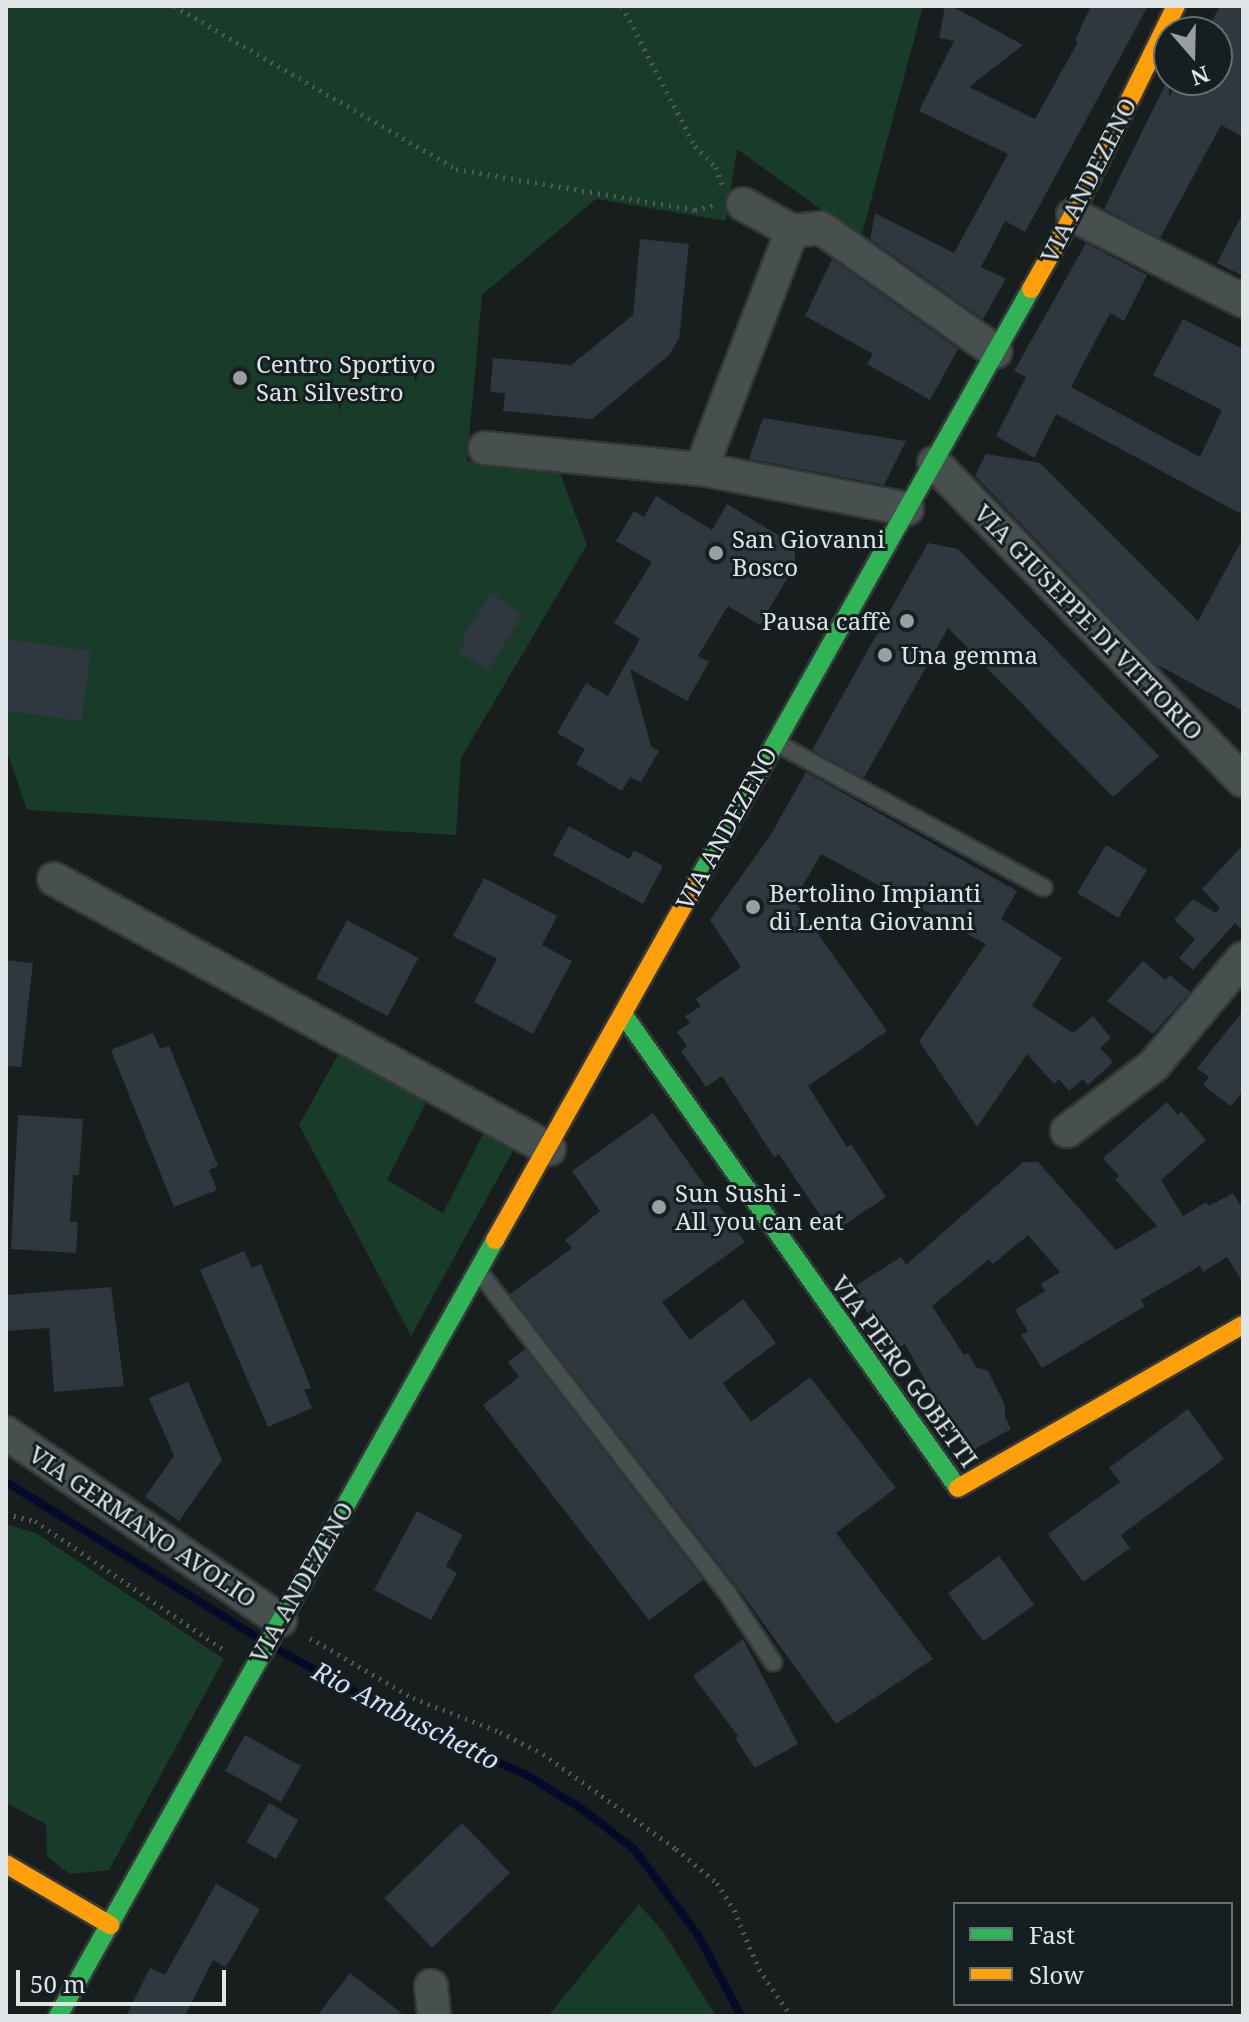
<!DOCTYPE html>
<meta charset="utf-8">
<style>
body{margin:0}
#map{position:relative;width:1249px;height:2022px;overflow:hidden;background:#181d1e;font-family:"Noto Serif",serif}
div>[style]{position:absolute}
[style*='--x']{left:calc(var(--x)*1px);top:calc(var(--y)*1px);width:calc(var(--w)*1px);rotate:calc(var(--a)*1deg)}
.green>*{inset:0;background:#193b29}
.stream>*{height:8px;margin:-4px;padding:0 4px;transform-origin:4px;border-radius:4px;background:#060a28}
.building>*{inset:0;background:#2e383e;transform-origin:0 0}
.path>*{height:5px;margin-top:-2.5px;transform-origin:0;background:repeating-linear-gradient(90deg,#525858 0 2px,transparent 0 8px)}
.roads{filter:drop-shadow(2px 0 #353839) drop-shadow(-2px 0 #353839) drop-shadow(0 2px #353839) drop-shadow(0 -2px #353839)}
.lane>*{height:16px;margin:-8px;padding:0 8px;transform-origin:8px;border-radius:8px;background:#48504f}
.street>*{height:32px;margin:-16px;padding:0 16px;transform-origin:16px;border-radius:16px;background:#48504f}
.fast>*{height:18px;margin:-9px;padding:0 9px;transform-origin:9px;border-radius:9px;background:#30b455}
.slow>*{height:18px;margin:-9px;padding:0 9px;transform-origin:9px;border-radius:9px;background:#ff9f0a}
.dots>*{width:22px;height:22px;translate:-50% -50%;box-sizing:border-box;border:4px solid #151f21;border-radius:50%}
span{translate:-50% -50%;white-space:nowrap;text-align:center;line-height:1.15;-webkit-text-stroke:6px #151f21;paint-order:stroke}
.street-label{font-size:24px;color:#dfe5e7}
.poi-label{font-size:24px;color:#dfe5e7}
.left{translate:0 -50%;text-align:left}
.right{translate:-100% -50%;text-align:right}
.water-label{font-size:26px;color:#d5dffa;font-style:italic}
.frame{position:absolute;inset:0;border:8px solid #dfe5e7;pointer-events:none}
.legend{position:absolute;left:953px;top:1902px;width:280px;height:104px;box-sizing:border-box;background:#151f21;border:2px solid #666e70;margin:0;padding:10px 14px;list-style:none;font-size:24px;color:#dfe5e7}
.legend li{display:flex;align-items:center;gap:16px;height:40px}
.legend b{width:40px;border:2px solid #666e70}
.north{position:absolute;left:1153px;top:16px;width:80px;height:80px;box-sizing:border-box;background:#151f21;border:2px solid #666e70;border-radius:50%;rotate:160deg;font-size:22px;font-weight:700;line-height:32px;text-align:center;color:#dfe5e7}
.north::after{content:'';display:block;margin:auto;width:28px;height:36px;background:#999fa1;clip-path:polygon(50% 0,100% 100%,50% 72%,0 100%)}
.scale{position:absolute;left:16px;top:1970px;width:210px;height:36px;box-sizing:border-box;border:4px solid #dfe5e7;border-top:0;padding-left:10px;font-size:24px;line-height:28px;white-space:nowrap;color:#dfe5e7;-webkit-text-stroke:6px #151f21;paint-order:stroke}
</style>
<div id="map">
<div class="green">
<i style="clip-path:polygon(6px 6px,923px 6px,861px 238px,737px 149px,726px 221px,596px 199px,482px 295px,467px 461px,559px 471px,587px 545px,461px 758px,456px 835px,27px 810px,6px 749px)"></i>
<i style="clip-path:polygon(339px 1053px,426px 1103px,387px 1180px,443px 1213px,483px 1134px,514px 1149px,411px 1336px,299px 1125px)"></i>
<i style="clip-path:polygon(6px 1524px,36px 1533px,224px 1659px,109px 1870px,70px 1874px,47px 1857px,46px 1824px,6px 1803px)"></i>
<i style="clip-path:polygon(639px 1904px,664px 1933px,716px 2016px,548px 2016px)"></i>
</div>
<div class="stream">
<i style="--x:6;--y:1482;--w:295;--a:31.7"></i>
<i style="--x:279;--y:1650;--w:167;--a:29"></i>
<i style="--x:425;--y:1731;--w:109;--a:23.3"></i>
<i style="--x:525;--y:1774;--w:67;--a:31.6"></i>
<i style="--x:582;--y:1809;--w:66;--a:37.6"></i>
<i style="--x:634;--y:1849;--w:107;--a:53.3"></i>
<i style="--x:698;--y:1935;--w:92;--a:62"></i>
</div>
<div class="building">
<i style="clip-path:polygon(945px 6px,952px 6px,1023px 45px,969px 87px,1035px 119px,1078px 42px,1075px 40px,1091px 6px,1148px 6px,1025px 232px,1005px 221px,981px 267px,1006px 279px,983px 319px,870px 239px,875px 213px,954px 253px,1008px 154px,919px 111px,954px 41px,939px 38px)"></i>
<i style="clip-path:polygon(1220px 6px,1243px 6px,1243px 137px,1221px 125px,1160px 238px,1104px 209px,1169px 77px,1169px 97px,1179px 80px,1217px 80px,1217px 32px,1208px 28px)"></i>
<i style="clip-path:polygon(1243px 213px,1243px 276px,1217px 263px)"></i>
<i style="clip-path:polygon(640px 239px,689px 244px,679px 339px,669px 355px,592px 419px,503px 411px,505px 393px,490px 392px,493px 358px,571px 365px,633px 315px)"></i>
<i style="clip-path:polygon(1086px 243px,1147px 275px,1124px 321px,1110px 313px,1071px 387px,1200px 457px,1222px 410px,1153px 375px,1183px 319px,1243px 349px,1243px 515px,1056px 414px,1034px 458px,996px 436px,1026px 377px,1014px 371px)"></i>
<i style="clip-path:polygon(832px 259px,958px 349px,930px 400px,867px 364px,873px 354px,805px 316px)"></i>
<i style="clip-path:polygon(763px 418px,906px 441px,884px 485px,749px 459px)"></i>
<i style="clip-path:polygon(986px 454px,1040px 463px,1198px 621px,1243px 538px,1243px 711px,1154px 663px,975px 476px)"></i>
<i style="clip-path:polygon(656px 496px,712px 530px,727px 504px,793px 544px,796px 563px,760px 625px,728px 606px,698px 656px,709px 662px,687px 701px,630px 669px,651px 746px,659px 751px,641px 782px,630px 777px,622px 791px,576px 764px,585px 749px,557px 733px,586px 683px,608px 696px,640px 639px,614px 623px,652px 562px,616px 541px,634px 511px,644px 517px)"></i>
<i style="clip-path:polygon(928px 543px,958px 549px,1159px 756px,1113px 797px,948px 628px,864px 778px,812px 750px)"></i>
<i style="clip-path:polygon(491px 593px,523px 614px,488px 670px,459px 652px,465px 644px,461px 640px)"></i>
<i style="left:6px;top:639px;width:86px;height:71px;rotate:8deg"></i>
<i style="clip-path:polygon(806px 772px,1017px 891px,1001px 919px,1062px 958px,1032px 1006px,1073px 1033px,1093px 1016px,1111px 1038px,1100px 1048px,1113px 1062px,1088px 1085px,1083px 1079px,1069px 1091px,1059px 1079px,1054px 1084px,1027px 1054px,977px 1127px,919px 1041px,986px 944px,821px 854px,803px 885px,807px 891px,794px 900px,887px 1031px,808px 1086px,847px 1147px,851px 1144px,886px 1197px,832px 1233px,779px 1154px,774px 1157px,722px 1076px,706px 1087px,681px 1051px,687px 1046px,677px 1032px,690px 1023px,685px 1016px,701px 1006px,696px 999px,741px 967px,710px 920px,770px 836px)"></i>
<i style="clip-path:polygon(569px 826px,629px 859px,634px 850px,663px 866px,643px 904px,553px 855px)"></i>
<i style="left:1106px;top:845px;width:48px;height:56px;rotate:31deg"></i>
<i style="clip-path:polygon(1243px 845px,1243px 931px,1235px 923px,1193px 970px,1179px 958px,1195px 939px,1174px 920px,1193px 899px,1216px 913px,1220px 908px,1202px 889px)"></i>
<i style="clip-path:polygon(484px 878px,557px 916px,542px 945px,572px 961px,533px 1034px,474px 1002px,497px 959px,453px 936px)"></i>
<i style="left:347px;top:920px;width:81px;height:66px;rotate:28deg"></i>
<i style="clip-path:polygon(6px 960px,33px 963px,21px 1067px,6px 1066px)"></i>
<i style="clip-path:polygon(1143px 961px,1165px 980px,1170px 975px,1190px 992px,1153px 1034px,1107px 1001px)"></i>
<i style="clip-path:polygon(1243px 1011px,1243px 1091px,1231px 1106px,1203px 1085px,1209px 1077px,1197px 1068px)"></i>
<i style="clip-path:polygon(153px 1033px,160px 1049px,169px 1046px,218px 1166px,209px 1170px,217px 1190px,174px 1207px,111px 1050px)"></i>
<i style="clip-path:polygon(1167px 1102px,1178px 1115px,1181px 1111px,1206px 1140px,1161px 1180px,1183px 1216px,1206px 1202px,1209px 1206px,1233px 1193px,1243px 1210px,1243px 1283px,1227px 1257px,1203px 1272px,1200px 1266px,1141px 1300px,1145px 1306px,1042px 1368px,1021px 1335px,1028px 1331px,1015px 1310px,1045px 1291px,1041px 1284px,1060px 1272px,1028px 1235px,993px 1264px,989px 1259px,932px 1306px,964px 1355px,968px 1353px,976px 1367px,988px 1371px,1005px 1405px,1005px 1417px,1011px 1429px,966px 1454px,905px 1344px,892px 1352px,852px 1288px,901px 1257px,906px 1265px,1023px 1162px,1038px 1162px,1116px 1250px,1157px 1226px,1115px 1179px,1119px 1176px,1103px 1158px)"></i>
<i style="clip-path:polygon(653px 1113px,745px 1242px,662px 1302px,690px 1340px,743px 1299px,776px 1343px,723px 1383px,751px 1422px,810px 1377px,896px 1488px,836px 1533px,933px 1659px,836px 1724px,737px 1587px,510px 1294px,572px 1248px,565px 1240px,600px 1211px,572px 1171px)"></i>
<i style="clip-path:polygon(18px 1115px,83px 1119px,79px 1175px,73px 1175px,70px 1222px,78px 1222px,76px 1253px,11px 1249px)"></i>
<i style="clip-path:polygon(244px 1251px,252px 1268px,261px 1264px,311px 1388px,304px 1390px,312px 1408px,268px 1427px,200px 1270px)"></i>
<i style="clip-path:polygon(111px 1287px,124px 1386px,54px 1392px,49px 1328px,6px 1331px,6px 1295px)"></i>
<i style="clip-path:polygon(525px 1349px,703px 1580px,649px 1620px,483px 1405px,519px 1377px,508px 1362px)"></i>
<i style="clip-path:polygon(188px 1382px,222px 1460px,179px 1521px,145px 1497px,174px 1456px,149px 1398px)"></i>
<i style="clip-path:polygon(1188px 1409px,1224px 1459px,1121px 1535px,1130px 1548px,1083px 1582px,1048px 1534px,1120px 1482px,1109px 1468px)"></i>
<i style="clip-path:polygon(417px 1511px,463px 1535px,446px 1566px,457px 1573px,431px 1620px,374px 1590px)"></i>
<i style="left:999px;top:1556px;width:60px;height:63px;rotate:54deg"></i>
<i style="clip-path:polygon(743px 1639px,798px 1744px,755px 1768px,735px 1738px,738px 1736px,693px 1676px)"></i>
<i style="left:245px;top:1735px;width:64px;height:41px;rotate:29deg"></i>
<i style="left:269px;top:1803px;width:34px;height:45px;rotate:30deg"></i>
<i style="left:462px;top:1823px;width:69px;height:108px;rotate:46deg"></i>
<i style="clip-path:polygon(216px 1884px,260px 1909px,226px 1967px,213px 1960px,185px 2016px,126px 2016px,150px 1968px,165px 1975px)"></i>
<i style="clip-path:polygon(350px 1973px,405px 2016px,317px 2016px)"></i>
</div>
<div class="path">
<i style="--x:174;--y:6;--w:326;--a:30"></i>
<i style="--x:456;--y:169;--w:242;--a:9.7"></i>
<i style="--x:695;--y:210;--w:21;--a:-14"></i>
<i style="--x:622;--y:6;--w:158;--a:62.5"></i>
<i style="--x:695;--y:146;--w:30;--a:45"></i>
<i style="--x:716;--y:167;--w:19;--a:72"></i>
<i style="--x:6;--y:1514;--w:30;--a:14"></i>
<i style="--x:35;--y:1521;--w:229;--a:34.3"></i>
<i style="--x:310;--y:1638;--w:119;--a:30.2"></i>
<i style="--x:413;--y:1698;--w:93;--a:21.3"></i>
<i style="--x:500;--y:1732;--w:48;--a:27.1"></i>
<i style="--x:543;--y:1754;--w:163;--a:35.5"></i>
<i style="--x:676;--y:1849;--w:53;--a:39.7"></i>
<i style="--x:717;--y:1883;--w:32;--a:58"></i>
<i style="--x:734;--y:1910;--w:64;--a:67"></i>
<i style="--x:759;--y:1969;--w:57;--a:55.8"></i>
</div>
<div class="roads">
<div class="lane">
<i style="--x:778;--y:744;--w:302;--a:28.4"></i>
<i style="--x:480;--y:1273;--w:406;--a:52.3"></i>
<i style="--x:728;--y:1594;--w:82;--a:56.5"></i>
</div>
<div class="street">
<i style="--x:743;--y:204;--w:56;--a:28.9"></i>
<i style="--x:1073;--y:215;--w:191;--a:26.8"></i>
<i style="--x:485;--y:448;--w:217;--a:5.6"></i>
<i style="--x:934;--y:463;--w:443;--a:45.8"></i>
<i style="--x:907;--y:509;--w:210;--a:-169"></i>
<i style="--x:701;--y:469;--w:255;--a:-69.1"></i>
<i style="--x:792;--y:231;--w:29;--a:-6"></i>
<i style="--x:821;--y:228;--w:214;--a:35.3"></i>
<i style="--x:54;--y:879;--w:564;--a:28.61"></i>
<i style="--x:1067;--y:1131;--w:109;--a:-37.2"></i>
<i style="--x:1154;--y:1065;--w:139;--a:-50.2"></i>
<i style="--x:6;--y:1433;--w:332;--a:34.3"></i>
<i style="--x:431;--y:1986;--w:30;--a:84"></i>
</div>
<div class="fast">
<i style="--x:697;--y:882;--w:681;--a:-60.61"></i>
<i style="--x:623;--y:1014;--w:580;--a:54.75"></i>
<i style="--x:58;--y:2016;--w:891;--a:-60.61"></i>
</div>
<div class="slow">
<i style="--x:1031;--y:289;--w:85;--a:-60.4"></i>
<i style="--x:1073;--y:215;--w:233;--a:-63.8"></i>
<i style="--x:495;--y:1240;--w:411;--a:-60.6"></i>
<i style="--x:958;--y:1488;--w:328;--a:-29.8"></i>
<i style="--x:6;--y:1864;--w:121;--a:30.4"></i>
</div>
</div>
<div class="dots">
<i style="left:240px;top:378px;background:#999fa1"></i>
<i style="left:716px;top:553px;background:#999fa1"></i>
<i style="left:907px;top:621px;background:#999fa1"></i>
<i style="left:885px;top:655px;background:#999fa1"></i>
<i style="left:753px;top:907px;background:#999fa1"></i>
<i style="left:659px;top:1207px;background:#999fa1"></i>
</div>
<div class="street-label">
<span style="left:1088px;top:180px;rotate:-63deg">VIA ANDEZENO</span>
<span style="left:1089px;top:622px;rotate:46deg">VIA GIUSEPPE DI VITTORIO</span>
<span style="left:726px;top:828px;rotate:-61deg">VIA ANDEZENO</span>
<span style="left:905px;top:1371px;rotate:54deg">VIA PIERO GOBETTI</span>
<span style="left:143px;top:1526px;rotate:34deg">VIA GERMANO AVOLIO</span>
<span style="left:301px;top:1582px;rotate:-60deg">VIA ANDEZENO</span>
</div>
<div class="poi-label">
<span class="left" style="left:256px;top:378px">Centro Sportivo<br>San Silvestro</span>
<span class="left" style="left:732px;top:553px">San Giovanni<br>Bosco</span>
<span class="right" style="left:891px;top:621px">Pausa caffè</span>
<span class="left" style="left:901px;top:655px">Una gemma</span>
<span class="left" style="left:769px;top:907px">Bertolino Impianti<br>di Lenta Giovanni</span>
<span class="left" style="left:675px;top:1207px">Sun Sushi -<br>All you can eat</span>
</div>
<div class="water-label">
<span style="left:406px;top:1716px;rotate:27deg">Rio Ambuschetto</span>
</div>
<div class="frame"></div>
<ul class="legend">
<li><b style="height:10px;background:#30b455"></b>Fast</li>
<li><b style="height:10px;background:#ff9f0a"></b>Slow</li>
</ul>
<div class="north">N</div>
<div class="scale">50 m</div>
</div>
